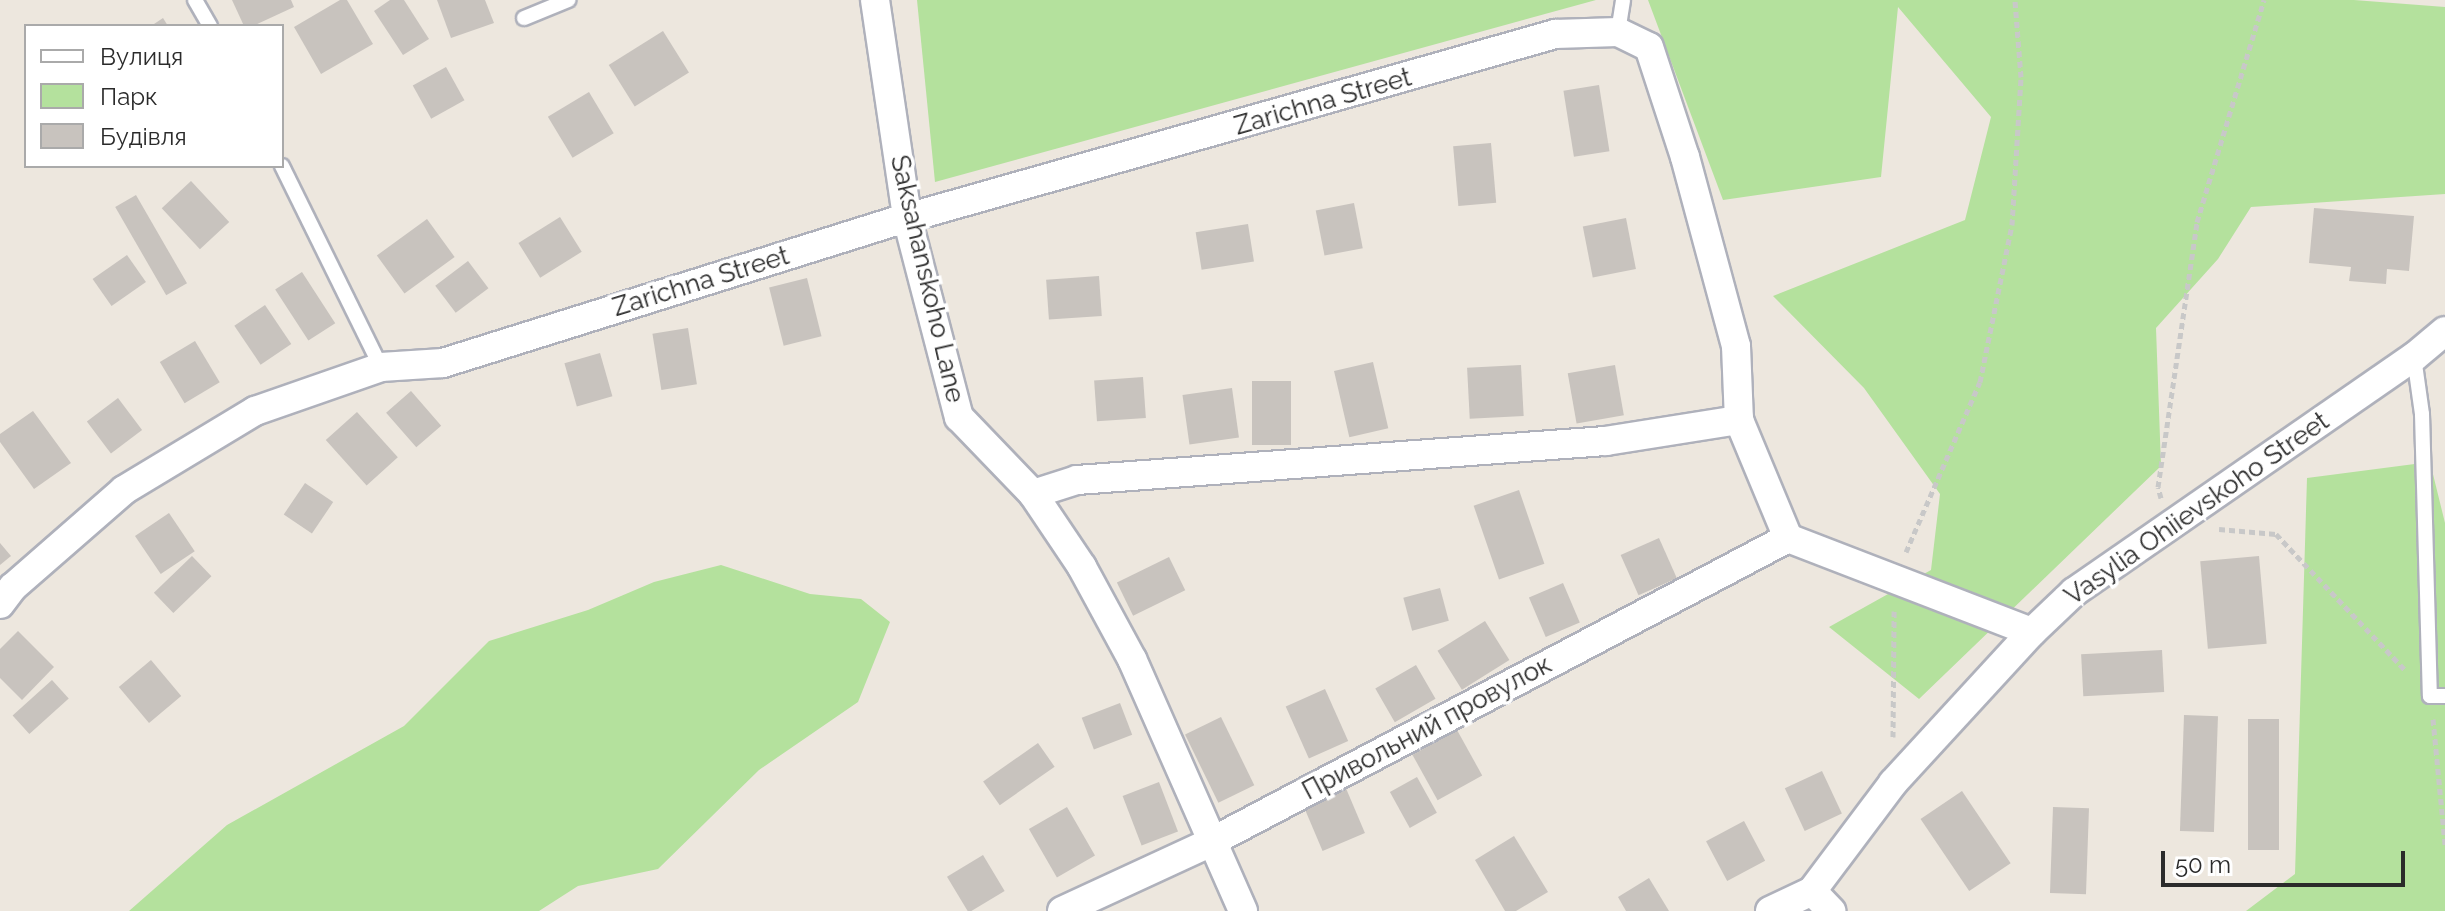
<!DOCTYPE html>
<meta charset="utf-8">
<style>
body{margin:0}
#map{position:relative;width:2445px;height:911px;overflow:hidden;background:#ede7de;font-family:Raleway,sans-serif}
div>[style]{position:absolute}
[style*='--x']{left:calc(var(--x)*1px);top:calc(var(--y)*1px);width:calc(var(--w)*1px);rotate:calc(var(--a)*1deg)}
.green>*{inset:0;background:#b4e19d}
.building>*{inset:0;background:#c8c3be;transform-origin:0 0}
.path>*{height:5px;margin-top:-2.5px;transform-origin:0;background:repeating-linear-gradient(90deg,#c8c8c8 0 6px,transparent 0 10px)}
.roads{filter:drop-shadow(2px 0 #afb1bb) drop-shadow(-2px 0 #afb1bb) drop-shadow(0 2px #afb1bb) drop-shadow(0 -2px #afb1bb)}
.service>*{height:14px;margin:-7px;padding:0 7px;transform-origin:7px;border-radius:7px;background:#fff}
.minor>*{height:28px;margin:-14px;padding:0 14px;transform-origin:14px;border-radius:14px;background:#fff}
span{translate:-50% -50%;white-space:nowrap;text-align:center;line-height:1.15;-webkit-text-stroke:7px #fff;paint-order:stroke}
.street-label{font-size:26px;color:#2b2b2b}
.legend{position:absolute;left:24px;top:24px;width:260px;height:144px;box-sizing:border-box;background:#fff;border:2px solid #aaa;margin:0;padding:10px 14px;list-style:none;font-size:24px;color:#2b2b2b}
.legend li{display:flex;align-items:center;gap:16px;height:40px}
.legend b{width:40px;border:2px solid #aaa}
.scale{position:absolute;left:2161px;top:851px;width:244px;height:36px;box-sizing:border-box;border:4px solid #2b2b2b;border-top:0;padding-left:10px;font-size:24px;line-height:28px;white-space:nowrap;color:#2b2b2b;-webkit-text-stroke:6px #fff;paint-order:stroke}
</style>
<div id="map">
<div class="green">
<i style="clip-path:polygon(917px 0,1596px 0,935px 182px)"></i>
<i style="clip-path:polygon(1648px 0,2354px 0,2445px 7px,2445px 194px,2251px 207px,2218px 259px,2156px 328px,2161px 466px,1919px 699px,1829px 627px,1931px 570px,1940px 494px,1864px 388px,1773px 296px,1965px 220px,1991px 117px,1898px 7px,1881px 177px,1723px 200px)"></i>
<i style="clip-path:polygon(2430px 462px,2445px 523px,2445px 911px,2246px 911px,2295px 874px,2307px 478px)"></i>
<i style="clip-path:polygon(721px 565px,810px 594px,861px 599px,890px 622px,858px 702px,759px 770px,658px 869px,578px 886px,539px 911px,129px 911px,227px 825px,404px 726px,489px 641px,588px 610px,654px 582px)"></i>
</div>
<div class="building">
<i style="clip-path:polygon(232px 0,291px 0,294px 7px,253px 26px,244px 26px)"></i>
<i style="clip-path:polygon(340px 0,347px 0,373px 44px,321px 74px,294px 27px)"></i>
<i style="clip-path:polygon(390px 0,404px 0,429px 39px,403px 55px,374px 11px)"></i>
<i style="clip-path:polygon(437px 0,485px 0,494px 23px,451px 38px)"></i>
<i style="clip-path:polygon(163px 18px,168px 26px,151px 26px)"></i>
<i style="left:663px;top:31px;width:49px;height:64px;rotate:58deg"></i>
<i style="left:446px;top:67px;width:38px;height:38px;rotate:61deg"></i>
<i style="left:1599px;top:85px;width:67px;height:36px;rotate:81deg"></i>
<i style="left:589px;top:92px;width:48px;height:48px;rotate:59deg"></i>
<i style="left:1491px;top:143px;width:60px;height:38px;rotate:85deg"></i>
<i style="left:191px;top:181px;width:56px;height:40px;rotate:47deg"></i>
<i style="left:136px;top:195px;width:102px;height:24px;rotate:60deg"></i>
<i style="left:1354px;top:203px;width:46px;height:39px;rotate:79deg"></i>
<i style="clip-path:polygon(2314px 208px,2414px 216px,2409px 271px,2387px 269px,2386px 284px,2349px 281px,2351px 267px,2309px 263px)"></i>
<i style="left:560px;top:217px;width:41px;height:49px;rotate:58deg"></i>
<i style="left:1626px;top:218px;width:52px;height:44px;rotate:79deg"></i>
<i style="left:427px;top:219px;width:47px;height:62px;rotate:54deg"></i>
<i style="left:1248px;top:224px;width:38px;height:53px;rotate:81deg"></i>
<i style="left:127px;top:255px;width:33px;height:42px;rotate:55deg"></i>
<i style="left:468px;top:261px;width:34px;height:41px;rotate:53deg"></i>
<i style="left:302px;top:272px;width:61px;height:32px;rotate:57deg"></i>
<i style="left:1099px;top:276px;width:40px;height:53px;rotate:86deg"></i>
<i style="left:807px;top:278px;width:60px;height:39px;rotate:76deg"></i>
<i style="left:265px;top:305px;width:47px;height:37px;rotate:56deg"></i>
<i style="left:688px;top:328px;width:57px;height:36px;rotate:81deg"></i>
<i style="left:195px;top:341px;width:48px;height:41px;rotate:59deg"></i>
<i style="left:600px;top:353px;width:45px;height:37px;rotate:74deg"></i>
<i style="left:1373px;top:362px;width:68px;height:40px;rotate:77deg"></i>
<i style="left:1521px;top:365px;width:51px;height:54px;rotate:87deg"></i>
<i style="left:1615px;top:365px;width:51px;height:48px;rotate:80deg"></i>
<i style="left:1143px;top:377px;width:41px;height:49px;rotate:86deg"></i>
<i style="left:1252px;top:381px;width:39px;height:64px"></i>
<i style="left:1232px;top:388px;width:50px;height:50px;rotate:82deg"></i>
<i style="left:411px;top:391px;width:46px;height:33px;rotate:49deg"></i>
<i style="left:118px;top:398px;width:40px;height:39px;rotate:53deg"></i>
<i style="clip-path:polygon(33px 411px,71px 463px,34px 489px,0 442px,0 434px)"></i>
<i style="left:357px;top:412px;width:61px;height:42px;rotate:48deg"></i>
<i style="left:305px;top:483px;width:34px;height:38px;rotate:34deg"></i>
<i style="left:1519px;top:490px;width:78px;height:48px;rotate:71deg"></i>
<i style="left:169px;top:513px;width:46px;height:41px;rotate:56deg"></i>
<i style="left:1659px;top:538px;width:44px;height:42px;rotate:66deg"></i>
<i style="clip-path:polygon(0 543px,11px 556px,0 565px)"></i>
<i style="left:192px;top:556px;width:28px;height:53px;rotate:46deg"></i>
<i style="left:2259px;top:556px;width:88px;height:59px;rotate:85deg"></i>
<i style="left:1169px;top:557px;width:37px;height:58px;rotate:64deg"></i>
<i style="left:1563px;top:583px;width:43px;height:37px;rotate:67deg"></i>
<i style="left:1440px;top:588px;width:34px;height:38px;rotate:75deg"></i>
<i style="left:1485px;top:621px;width:46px;height:56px;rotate:58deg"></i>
<i style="clip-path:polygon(18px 631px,54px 667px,22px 700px,0 678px,0 649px)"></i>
<i style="left:2162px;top:650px;width:42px;height:81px;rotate:87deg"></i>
<i style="left:151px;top:660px;width:47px;height:42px;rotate:50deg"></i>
<i style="left:1416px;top:665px;width:39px;height:47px;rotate:60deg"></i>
<i style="left:52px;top:680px;width:25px;height:53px;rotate:48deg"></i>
<i style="left:1325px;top:689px;width:57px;height:43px;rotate:66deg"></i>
<i style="left:1120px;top:703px;width:34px;height:41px;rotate:69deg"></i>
<i style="left:2184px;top:715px;width:34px;height:116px;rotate:2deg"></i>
<i style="left:1221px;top:717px;width:76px;height:40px;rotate:64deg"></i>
<i style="left:2248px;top:719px;width:31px;height:131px"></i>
<i style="left:1457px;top:730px;width:52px;height:51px;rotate:61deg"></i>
<i style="left:1038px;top:743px;width:29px;height:67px;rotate:55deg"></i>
<i style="left:1822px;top:771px;width:47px;height:41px;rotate:65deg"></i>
<i style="left:1417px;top:777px;width:41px;height:31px;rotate:61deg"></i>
<i style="left:1159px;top:782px;width:53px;height:39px;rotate:69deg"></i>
<i style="left:1345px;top:786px;width:51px;height:46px;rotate:67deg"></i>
<i style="left:1962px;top:791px;width:87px;height:50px;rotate:56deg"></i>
<i style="left:1067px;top:807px;width:56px;height:44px;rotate:60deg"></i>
<i style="left:2053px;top:807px;width:36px;height:86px;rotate:2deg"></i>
<i style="left:1744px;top:821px;width:45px;height:43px;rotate:62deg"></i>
<i style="clip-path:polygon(1514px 836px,1548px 892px,1516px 911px,1505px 911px,1475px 860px)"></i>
<i style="left:983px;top:855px;width:42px;height:42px;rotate:59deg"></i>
<i style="clip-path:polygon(1649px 878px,1669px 911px,1626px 911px,1618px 897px)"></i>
</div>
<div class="path">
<i style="--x:2161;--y:498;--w:11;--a:-105"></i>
<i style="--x:2158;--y:487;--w:268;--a:-81.6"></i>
<i style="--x:2197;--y:222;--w:232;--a:-73.2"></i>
<i style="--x:2219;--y:529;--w:57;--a:5"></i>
<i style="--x:2276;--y:534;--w:189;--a:46.5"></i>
<i style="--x:1906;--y:552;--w:185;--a:-66.5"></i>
<i style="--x:1980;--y:382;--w:160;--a:-78.5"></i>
<i style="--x:2012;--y:225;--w:148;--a:-86.5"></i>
<i style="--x:2021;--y:77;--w:77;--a:-94.5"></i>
<i style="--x:2433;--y:719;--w:126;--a:84.5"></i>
<i style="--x:1893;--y:737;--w:126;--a:-89.5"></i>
</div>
<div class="roads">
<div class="service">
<i style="--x:195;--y:0;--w:30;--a:60"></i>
<i style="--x:524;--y:18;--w:48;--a:-22.2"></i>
<i style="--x:1618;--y:32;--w:32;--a:-81"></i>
<i style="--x:282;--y:166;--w:224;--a:63.8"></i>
<i style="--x:2414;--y:357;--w:58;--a:82"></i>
<i style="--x:2422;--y:414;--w:282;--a:88.4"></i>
<i style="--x:2430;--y:696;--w:15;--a:0"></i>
</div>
<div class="minor">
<i style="--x:875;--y:0;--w:220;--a:81.6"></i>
<i style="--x:907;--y:218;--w:206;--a:75.4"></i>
<i style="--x:959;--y:417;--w:107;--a:46.1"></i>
<i style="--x:1033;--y:494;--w:88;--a:56.1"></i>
<i style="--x:1082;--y:567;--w:105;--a:61.5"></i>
<i style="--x:1132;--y:659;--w:275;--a:66.2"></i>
<i style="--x:1033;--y:494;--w:46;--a:-17.7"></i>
<i style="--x:1077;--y:480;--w:530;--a:-4.22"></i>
<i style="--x:1606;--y:441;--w:135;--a:-9"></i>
<i style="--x:0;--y:604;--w:21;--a:-53"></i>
<i style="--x:13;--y:587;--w:147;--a:-41.1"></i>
<i style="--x:124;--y:490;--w:153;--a:-31.1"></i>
<i style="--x:255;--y:411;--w:133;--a:-19.2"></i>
<i style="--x:381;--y:367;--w:62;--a:-3.7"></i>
<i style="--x:443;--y:363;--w:486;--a:-17.4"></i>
<i style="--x:907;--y:218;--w:674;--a:-15.85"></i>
<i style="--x:1555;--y:34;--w:63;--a:-1.8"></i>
<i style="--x:1618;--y:32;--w:34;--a:26"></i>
<i style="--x:1649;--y:47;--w:116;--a:71.9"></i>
<i style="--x:1685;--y:157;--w:196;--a:74.9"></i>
<i style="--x:1736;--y:346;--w:74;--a:87.7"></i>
<i style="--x:1739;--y:420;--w:128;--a:67.4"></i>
<i style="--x:1788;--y:538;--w:261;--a:21.1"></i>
<i style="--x:1812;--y:891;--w:28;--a:46"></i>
<i style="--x:1062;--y:911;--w:164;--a:-24.8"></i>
<i style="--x:1211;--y:842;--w:652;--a:-27.78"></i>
<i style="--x:1770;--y:911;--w:47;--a:-25.5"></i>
<i style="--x:1812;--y:891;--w:135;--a:-53.1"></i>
<i style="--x:1893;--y:783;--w:205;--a:-47.4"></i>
<i style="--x:2032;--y:632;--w:58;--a:-43.6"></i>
<i style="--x:2074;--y:592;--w:413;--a:-34.7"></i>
<i style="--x:2414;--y:357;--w:40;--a:-40"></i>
</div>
</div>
<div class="street-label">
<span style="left:1323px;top:102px;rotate:-16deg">Zarichna Street</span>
<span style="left:927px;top:279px;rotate:77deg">Saksahanskoho Lane</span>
<span style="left:701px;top:282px;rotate:-17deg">Zarichna Street</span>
<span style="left:2197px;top:509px;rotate:-35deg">Vasylia Ohiievskoho Street</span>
<span style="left:1427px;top:728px;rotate:-28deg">Привольний провулок</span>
</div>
<ul class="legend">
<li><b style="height:10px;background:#fff"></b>Вулиця</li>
<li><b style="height:22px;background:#b4e19d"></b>Парк</li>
<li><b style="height:22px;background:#c8c3be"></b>Будівля</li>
</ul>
<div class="scale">50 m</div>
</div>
